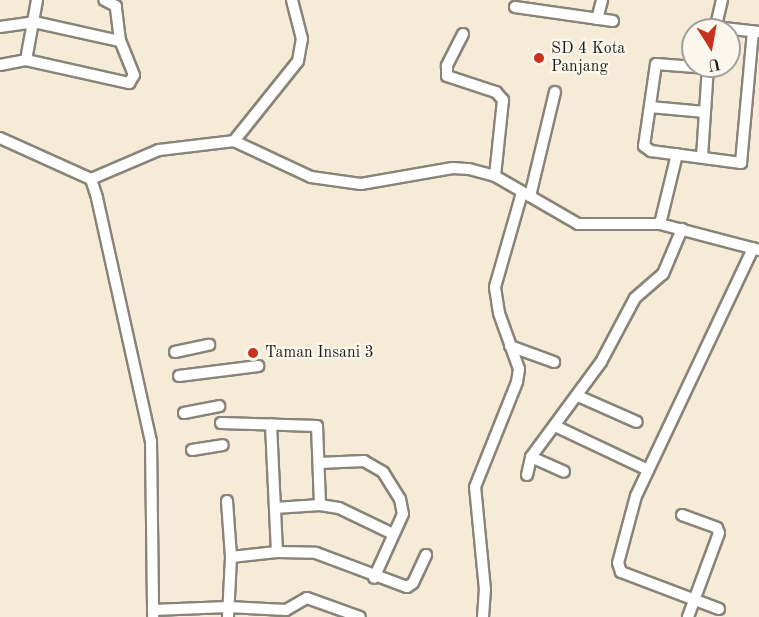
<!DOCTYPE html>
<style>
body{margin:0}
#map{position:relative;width:759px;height:617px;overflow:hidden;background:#f5ebd6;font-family:"Old Standard TT",serif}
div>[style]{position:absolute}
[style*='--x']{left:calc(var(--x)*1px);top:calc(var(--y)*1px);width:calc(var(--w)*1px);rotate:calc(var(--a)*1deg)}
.roads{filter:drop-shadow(2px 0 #888479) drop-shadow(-2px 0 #888479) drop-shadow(0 2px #888479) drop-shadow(0 -2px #888479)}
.minor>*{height:10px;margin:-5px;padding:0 5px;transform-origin:5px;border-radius:5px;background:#fff}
.dots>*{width:16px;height:16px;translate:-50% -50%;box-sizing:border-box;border:3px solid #fbf7ec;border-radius:50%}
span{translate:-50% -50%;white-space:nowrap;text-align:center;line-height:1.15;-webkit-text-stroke:4.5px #fbf7ec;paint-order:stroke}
.poi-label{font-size:16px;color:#1c1c1c}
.left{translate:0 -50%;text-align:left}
.north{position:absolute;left:681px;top:18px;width:60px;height:60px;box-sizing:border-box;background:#fbf7ec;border:2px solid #a29f99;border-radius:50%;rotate:169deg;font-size:16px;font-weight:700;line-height:24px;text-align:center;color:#1c1c1c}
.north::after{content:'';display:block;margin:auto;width:21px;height:27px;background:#c8321e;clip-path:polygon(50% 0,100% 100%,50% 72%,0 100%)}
</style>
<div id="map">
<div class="roads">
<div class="minor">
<i style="--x:515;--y:7;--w:99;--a:8.1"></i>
<i style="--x:597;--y:19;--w:20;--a:-75"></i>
<i style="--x:0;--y:27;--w:34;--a:-8"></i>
<i style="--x:34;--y:22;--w:88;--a:12.5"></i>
<i style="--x:715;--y:27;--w:44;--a:6.5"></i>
<i style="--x:715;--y:30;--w:31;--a:-77"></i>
<i style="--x:463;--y:34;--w:36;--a:117"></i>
<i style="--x:447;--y:66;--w:10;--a:90"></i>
<i style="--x:447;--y:76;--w:52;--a:18.1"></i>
<i style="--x:496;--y:92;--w:11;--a:49"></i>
<i style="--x:503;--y:100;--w:76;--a:96"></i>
<i style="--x:26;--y:60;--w:106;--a:12.6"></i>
<i style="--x:129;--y:83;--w:9;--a:-58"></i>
<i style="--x:134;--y:75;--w:37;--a:-112"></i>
<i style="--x:120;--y:41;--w:35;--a:-97"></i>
<i style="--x:116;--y:6;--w:13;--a:-153"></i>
<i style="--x:0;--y:65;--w:26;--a:-11"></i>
<i style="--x:26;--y:60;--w:61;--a:-79.6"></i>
<i style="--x:708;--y:68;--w:52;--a:-175.6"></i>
<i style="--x:656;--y:64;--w:83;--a:98.3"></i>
<i style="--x:644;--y:146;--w:9;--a:36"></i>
<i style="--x:651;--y:151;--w:91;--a:7.6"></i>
<i style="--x:741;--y:163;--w:132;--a:-84.8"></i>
<i style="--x:650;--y:107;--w:55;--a:5.2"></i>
<i style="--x:0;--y:138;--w:100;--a:24.3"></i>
<i style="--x:91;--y:179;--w:20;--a:72"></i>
<i style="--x:97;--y:198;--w:249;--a:77.5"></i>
<i style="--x:151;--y:441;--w:176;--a:89.3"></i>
<i style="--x:234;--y:141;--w:102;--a:-51.3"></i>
<i style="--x:298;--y:61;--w:22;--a:-80"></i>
<i style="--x:302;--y:39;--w:40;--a:-104.4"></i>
<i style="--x:702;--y:157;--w:91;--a:-86.2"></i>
<i style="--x:91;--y:179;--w:74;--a:-23.1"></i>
<i style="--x:159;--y:150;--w:76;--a:-6.8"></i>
<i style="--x:234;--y:141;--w:85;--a:25.1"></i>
<i style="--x:311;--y:177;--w:50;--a:8"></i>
<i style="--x:361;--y:184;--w:93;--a:-9.9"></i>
<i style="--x:453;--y:168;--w:16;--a:4"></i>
<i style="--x:469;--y:169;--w:27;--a:15"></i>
<i style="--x:495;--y:176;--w:96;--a:30"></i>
<i style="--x:578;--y:224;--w:82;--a:0"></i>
<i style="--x:660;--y:224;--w:102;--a:14.7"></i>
<i style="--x:530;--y:196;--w:107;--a:-76.5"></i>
<i style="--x:660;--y:224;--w:72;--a:-76.3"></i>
<i style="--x:510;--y:346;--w:47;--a:20"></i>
<i style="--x:175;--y:352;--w:35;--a:-12"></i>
<i style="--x:179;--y:376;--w:80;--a:-7.2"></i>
<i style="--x:578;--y:396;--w:64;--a:23.8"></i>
<i style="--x:184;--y:413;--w:36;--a:-11"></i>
<i style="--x:221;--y:423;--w:96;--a:1.8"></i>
<i style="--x:317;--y:426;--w:79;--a:87.8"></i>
<i style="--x:555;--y:426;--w:103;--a:25.3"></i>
<i style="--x:192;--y:450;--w:31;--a:-9"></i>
<i style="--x:531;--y:457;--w:36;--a:24"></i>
<i style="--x:319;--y:463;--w:45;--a:-2.5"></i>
<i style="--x:364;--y:461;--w:22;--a:30"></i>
<i style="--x:383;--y:472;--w:32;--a:58"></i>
<i style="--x:400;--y:499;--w:15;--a:79"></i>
<i style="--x:403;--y:514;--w:70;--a:114.4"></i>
<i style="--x:527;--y:475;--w:18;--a:-77"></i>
<i style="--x:531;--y:457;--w:118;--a:-53.6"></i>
<i style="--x:601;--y:362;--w:72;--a:-62"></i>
<i style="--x:635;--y:298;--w:37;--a:-41"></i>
<i style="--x:663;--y:274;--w:49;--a:-67.1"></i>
<i style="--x:227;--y:501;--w:56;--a:85.9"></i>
<i style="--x:275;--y:508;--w:45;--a:-3.8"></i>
<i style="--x:320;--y:505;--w:19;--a:9"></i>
<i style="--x:339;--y:508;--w:60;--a:25.7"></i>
<i style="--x:682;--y:515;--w:37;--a:20"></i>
<i style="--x:717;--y:528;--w:5;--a:68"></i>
<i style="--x:719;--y:533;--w:90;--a:110.3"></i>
<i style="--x:277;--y:552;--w:39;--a:1"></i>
<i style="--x:316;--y:553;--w:97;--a:20.5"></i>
<i style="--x:407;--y:587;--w:7;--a:-34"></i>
<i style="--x:413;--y:583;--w:31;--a:-65"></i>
<i style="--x:719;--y:609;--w:105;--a:-159.3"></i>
<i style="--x:621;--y:572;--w:9;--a:-108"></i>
<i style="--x:618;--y:563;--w:69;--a:-75"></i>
<i style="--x:636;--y:496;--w:274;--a:-64.7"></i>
<i style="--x:153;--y:610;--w:75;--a:-2.3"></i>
<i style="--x:228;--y:607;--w:58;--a:3"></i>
<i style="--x:286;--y:610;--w:24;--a:-30"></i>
<i style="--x:307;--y:598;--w:56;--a:19.7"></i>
<i style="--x:228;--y:617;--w:60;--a:-87.1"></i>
<i style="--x:231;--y:557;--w:46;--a:-6.2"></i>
<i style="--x:277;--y:552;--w:128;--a:-92.7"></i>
<i style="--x:483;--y:617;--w:27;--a:-86"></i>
<i style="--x:485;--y:590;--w:103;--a:-95.5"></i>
<i style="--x:475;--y:487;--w:113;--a:-68.2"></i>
<i style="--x:517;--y:382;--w:13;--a:-81"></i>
<i style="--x:519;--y:369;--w:59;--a:-109.7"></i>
<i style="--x:499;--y:313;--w:26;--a:-99"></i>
<i style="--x:495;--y:287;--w:98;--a:-74"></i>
</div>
</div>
<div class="dots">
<i style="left:539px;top:58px;background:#c8321e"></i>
<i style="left:253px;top:353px;background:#c8321e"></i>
</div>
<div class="poi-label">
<span class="left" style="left:551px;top:58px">SD 4 Kota<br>Panjang</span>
<span class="left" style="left:265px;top:353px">Taman Insani 3</span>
</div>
<div class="north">U</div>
</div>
